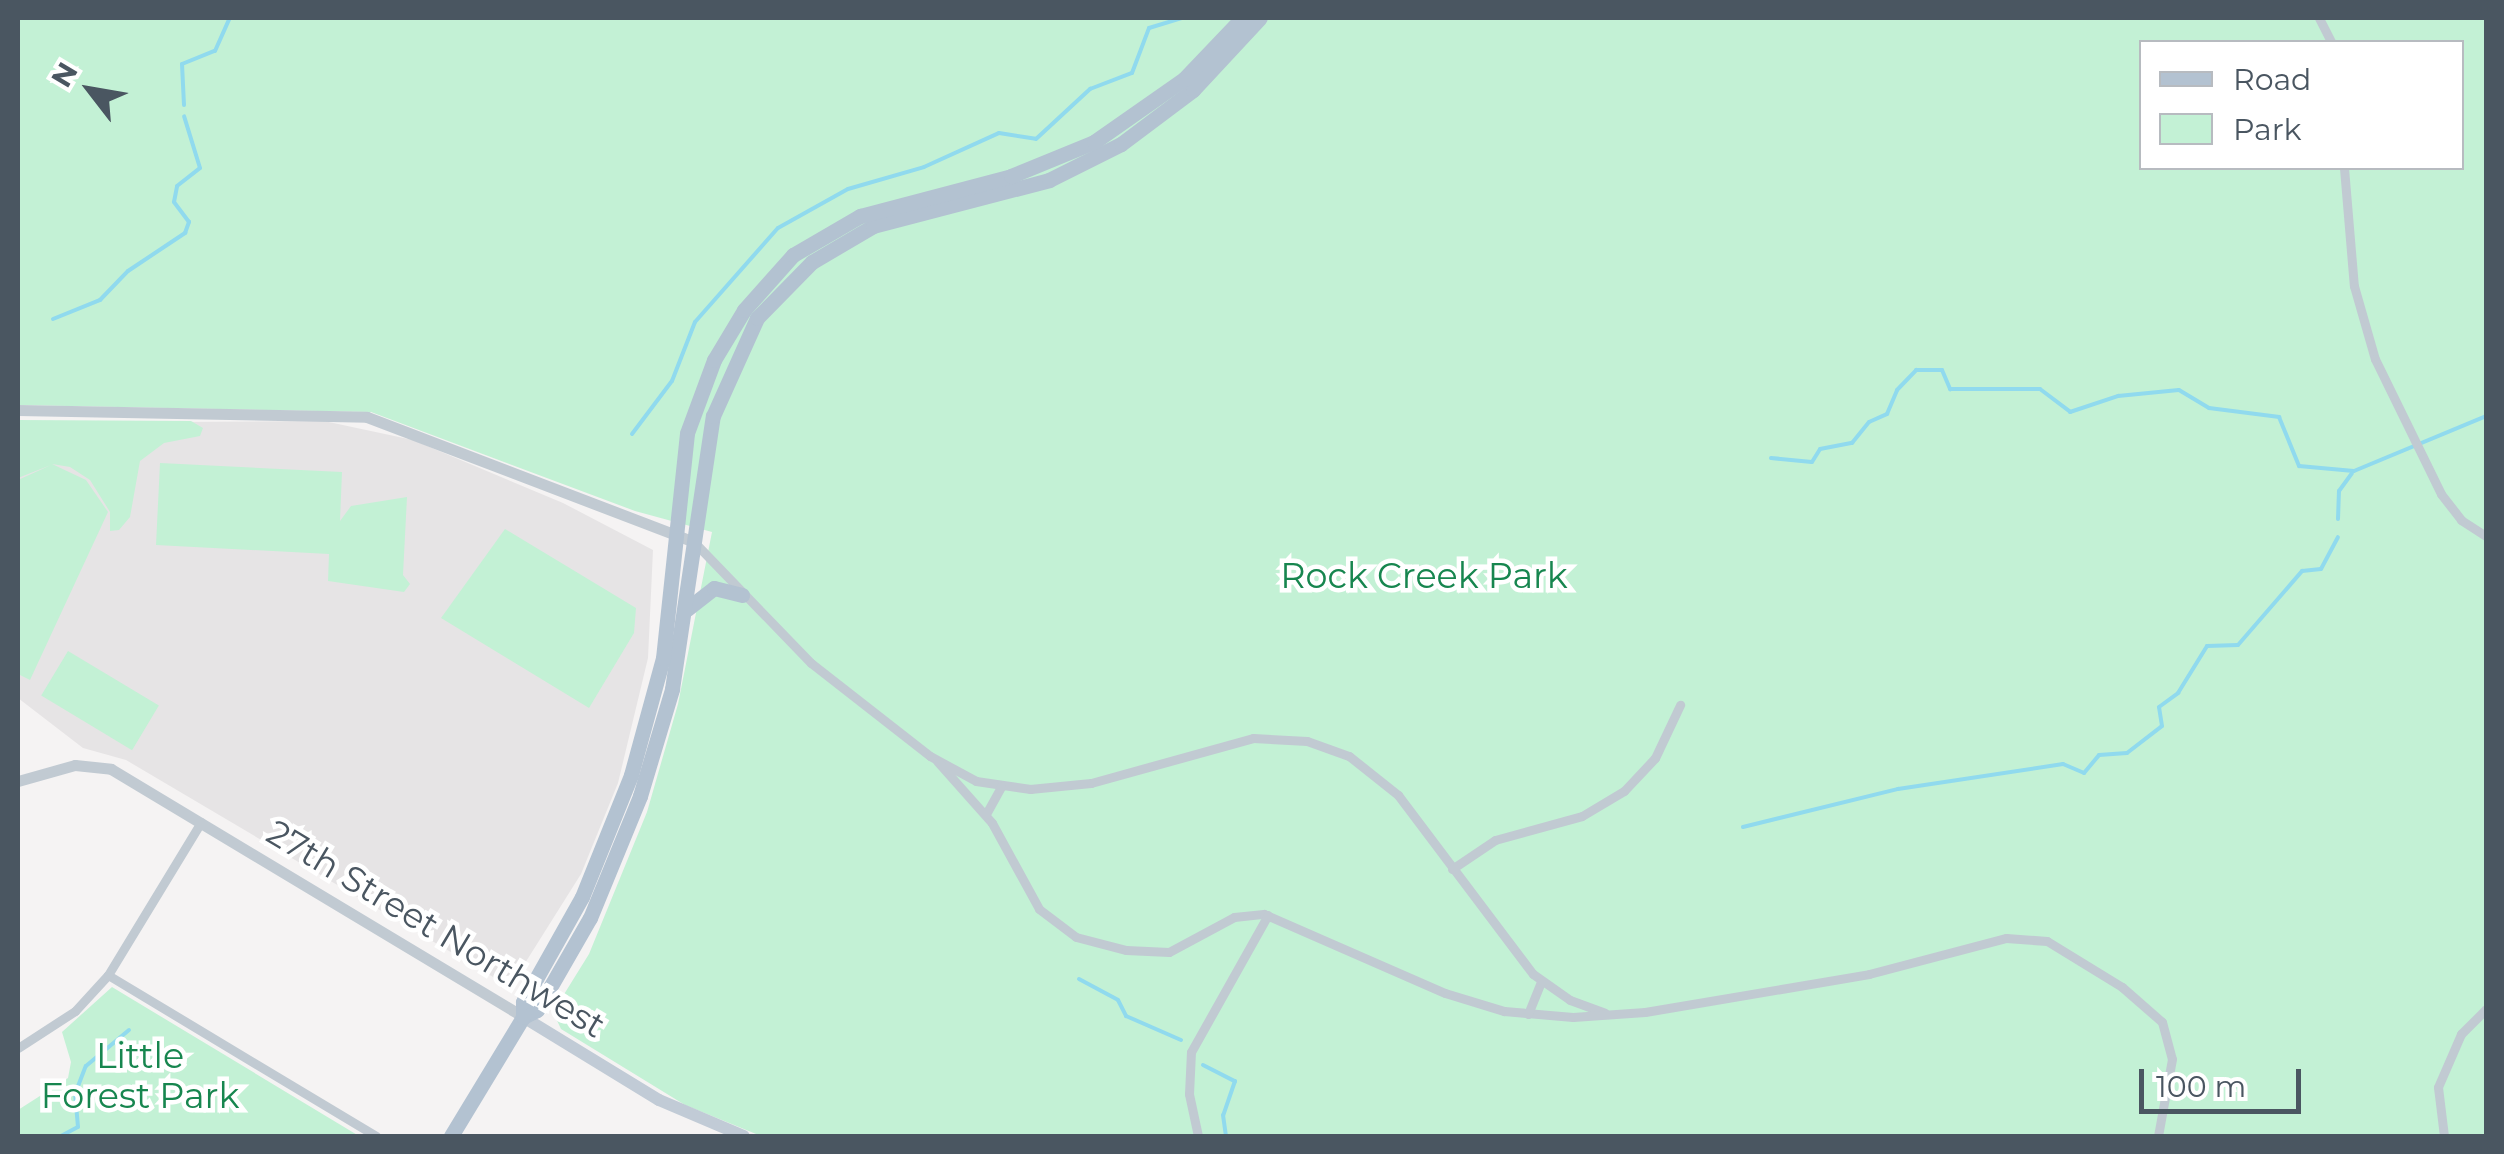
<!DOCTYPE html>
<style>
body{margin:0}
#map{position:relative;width:2504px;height:1154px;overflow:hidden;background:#f5f3f3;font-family:Montserrat,sans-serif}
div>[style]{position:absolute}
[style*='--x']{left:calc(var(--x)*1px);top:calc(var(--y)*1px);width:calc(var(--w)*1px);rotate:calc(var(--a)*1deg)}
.education>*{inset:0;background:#e6e4e5}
.green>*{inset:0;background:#c3f1d5;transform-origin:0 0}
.stream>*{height:4px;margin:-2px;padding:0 2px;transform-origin:2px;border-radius:2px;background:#90daee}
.minor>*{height:9px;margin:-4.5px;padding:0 4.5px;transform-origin:4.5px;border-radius:4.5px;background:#c1cad2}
.tertiary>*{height:11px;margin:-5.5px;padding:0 5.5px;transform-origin:5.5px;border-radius:5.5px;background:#c1cad2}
.secondary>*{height:12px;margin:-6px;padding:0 6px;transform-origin:6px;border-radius:6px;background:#c1cbd6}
.primary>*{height:15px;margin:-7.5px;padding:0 7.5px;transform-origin:7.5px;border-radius:7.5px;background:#b3c2d1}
span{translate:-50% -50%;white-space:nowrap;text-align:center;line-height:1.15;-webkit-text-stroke:9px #fff;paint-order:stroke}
.park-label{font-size:35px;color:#17864f}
.street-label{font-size:35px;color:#4a5661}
.frame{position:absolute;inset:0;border:20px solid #4a5661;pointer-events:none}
.legend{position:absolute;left:2139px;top:40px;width:325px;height:130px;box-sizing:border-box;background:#fff;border:2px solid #b7bbc0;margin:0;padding:12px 18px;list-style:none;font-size:30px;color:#4a5661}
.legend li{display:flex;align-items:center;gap:20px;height:50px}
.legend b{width:50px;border:2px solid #b7bbc0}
.north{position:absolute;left:40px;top:40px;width:100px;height:100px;-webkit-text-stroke:8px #fff;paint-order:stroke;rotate:301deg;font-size:28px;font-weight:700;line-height:40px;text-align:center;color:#4a5661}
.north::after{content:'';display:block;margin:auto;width:35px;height:45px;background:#4a5661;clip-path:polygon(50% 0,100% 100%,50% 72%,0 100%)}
.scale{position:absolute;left:2139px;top:1069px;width:162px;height:45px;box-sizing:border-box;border:5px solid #4a5661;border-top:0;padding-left:12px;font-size:30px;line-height:35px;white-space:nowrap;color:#4a5661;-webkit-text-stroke:8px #fff;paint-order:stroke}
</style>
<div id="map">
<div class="education">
<i style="clip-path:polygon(324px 421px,413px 440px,563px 503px,653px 550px,648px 658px,618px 783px,581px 874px,510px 987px,126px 760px,83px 748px,18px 698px,18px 444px,25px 423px)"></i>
</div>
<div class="green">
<i style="clip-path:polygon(evenodd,18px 18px,2486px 18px,2486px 1136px,761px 1136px,685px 1105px,561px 1029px,553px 1012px,589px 954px,647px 812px,678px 704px,712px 532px,635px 511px,371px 412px,18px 405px,18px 18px,2142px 42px,2462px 42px,2462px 168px,2142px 168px,2142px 42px)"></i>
<i style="clip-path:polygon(18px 420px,191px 421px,203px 428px,200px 436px,164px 443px,140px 461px,130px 517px,119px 530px,110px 531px,110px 512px,90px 480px,70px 467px,52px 464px,86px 480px,108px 512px,30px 680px,18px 674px,18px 480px,51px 465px,18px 478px)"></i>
<i style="clip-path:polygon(160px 463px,342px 472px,340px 521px,351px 506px,407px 497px,403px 575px,410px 584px,404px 592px,328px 581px,329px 554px,156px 545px)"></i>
<i style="clip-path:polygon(505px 529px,636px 608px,634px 633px,589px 708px,441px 618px)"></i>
<i style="left:68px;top:651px;width:106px;height:52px;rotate:31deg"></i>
<i style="clip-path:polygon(112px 987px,359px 1136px,18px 1136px,18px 1110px,68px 1078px,71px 1062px,62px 1032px)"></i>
</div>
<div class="stream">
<i style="--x:184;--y:105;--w:41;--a:-92.8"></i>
<i style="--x:182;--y:64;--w:35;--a:-22"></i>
<i style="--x:215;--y:51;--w:36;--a:-66"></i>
<i style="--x:53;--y:319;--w:51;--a:-22"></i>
<i style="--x:100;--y:300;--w:40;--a:-46"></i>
<i style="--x:128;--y:271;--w:69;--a:-33.7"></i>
<i style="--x:185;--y:233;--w:12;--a:-70"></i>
<i style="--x:189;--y:222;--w:25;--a:-127"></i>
<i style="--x:174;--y:202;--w:16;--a:-79"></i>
<i style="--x:177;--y:186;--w:29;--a:-38"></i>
<i style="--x:200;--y:168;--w:54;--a:-107.1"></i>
<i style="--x:632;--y:434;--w:66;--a:-53"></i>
<i style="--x:672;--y:381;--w:63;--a:-68.7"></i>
<i style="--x:695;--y:322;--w:125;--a:-48.6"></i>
<i style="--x:778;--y:228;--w:80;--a:-29.1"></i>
<i style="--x:848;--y:189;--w:79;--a:-16.1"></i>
<i style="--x:924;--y:167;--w:82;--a:-24.4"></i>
<i style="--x:999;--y:133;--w:37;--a:9"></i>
<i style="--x:1036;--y:139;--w:74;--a:-42.8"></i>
<i style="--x:1090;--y:89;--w:45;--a:-20.9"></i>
<i style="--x:1132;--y:73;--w:48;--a:-69.3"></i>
<i style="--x:1149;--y:28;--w:34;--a:-17"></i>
<i style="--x:1771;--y:458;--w:41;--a:5.6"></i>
<i style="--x:1812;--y:462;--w:15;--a:-58"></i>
<i style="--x:1820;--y:449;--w:33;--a:-11"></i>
<i style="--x:1852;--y:443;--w:27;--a:-51"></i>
<i style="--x:1869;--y:422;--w:20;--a:-24"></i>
<i style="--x:1887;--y:414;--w:26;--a:-67"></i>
<i style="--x:1897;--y:390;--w:28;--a:-46"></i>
<i style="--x:1916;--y:370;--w:26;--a:0"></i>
<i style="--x:1942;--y:370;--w:21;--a:67"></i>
<i style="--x:1950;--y:389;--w:90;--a:0"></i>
<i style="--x:2040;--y:389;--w:38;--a:37"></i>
<i style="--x:2070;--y:412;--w:51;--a:-18.4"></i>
<i style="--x:2118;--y:396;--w:61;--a:-5.6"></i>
<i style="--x:2179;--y:390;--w:35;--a:31"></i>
<i style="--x:2209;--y:408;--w:71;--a:7.3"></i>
<i style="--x:2279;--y:417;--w:53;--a:67.8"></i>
<i style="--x:2299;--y:466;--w:55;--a:5.2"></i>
<i style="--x:2354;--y:471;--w:143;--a:-22.6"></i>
<i style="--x:2338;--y:519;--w:28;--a:-88"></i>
<i style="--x:2339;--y:491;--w:22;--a:-54"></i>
<i style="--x:1743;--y:827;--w:160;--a:-13.8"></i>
<i style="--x:1898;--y:789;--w:167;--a:-8.6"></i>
<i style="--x:2063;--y:764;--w:23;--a:23"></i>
<i style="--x:2084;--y:773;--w:23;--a:-50"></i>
<i style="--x:2099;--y:755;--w:28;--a:-4"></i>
<i style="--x:2127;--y:753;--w:44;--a:-37.6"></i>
<i style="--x:2162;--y:726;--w:19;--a:-99"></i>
<i style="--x:2159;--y:707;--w:24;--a:-36"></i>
<i style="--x:2178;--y:693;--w:55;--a:-58.3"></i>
<i style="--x:2207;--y:646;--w:31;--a:-2"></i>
<i style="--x:2238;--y:645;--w:98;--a:-49.1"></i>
<i style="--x:2302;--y:571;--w:19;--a:-6"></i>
<i style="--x:2321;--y:569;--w:36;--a:-62"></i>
<i style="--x:1079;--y:979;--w:44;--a:28.3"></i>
<i style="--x:1118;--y:1000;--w:18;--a:63"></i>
<i style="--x:1126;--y:1016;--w:60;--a:23.6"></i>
<i style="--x:1203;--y:1065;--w:36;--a:27"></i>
<i style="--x:1235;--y:1081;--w:36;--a:109"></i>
<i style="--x:1223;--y:1115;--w:21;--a:82"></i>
<i style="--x:61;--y:1136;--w:19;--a:-28"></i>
<i style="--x:78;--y:1127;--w:33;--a:-95"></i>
<i style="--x:75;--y:1094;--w:30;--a:-69"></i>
<i style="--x:86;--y:1066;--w:56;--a:-39.9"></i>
</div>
<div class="minor">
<i style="--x:2319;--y:18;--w:27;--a:63"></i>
<i style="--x:2344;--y:168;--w:118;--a:85.2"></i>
<i style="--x:2354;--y:286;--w:76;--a:74"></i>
<i style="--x:2375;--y:359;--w:150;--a:63.9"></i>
<i style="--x:2441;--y:494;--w:33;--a:52"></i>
<i style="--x:2461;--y:520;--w:30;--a:33"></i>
<i style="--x:695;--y:543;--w:167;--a:46"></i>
<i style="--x:811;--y:663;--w:151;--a:38"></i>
<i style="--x:930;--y:756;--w:52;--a:28.5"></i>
<i style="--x:976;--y:781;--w:55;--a:8.4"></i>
<i style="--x:1030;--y:789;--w:61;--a:-5.6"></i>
<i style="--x:1091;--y:783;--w:168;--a:-15.5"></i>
<i style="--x:1253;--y:738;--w:54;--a:3.2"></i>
<i style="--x:1307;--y:741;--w:45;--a:19.7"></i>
<i style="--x:1349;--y:756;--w:63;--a:38.5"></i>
<i style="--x:1398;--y:795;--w:224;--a:53"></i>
<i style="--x:1533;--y:974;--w:45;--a:35.1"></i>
<i style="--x:1570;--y:1000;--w:37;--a:20"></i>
<i style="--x:937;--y:761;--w:83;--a:48.4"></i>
<i style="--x:992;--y:823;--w:98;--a:61.3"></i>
<i style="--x:1039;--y:909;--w:46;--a:37.1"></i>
<i style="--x:1076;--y:937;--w:52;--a:14.6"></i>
<i style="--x:1126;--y:950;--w:43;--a:2.7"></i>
<i style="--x:1169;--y:952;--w:74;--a:-28.3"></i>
<i style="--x:1234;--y:917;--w:30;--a:-6"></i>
<i style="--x:1264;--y:914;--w:197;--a:23.6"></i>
<i style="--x:1445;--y:993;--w:62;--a:17"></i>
<i style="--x:1504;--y:1011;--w:69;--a:5"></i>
<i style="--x:1573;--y:1017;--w:72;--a:-4"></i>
<i style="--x:1645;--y:1012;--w:227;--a:-9.6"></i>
<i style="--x:1869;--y:974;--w:142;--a:-14.7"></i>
<i style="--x:2006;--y:938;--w:41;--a:4.2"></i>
<i style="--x:2047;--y:941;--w:88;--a:31.5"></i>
<i style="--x:2122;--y:987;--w:53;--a:41.2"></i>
<i style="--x:2162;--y:1022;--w:38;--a:75"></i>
<i style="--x:2172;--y:1059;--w:78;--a:100.3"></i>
<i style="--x:986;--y:814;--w:31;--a:-61"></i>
<i style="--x:1452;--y:869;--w:52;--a:-34"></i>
<i style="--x:1495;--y:840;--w:90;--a:-15.4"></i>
<i style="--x:1582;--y:816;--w:49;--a:-30.8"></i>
<i style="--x:1624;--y:791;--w:45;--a:-46.8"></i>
<i style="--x:1655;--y:758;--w:59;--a:-64.7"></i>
<i style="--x:108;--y:975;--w:313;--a:31"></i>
<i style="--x:1528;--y:1014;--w:35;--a:-68"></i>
<i style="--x:18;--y:1048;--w:68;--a:-33"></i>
<i style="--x:75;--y:1011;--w:49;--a:-47.5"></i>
<i style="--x:108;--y:975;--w:179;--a:-58.7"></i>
<i style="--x:1198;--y:1136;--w:43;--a:-102.1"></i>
<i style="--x:1189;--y:1094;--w:42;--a:-87.3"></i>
<i style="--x:1191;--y:1052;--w:157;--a:-60.7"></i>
<i style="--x:2444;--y:1136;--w:49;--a:-97"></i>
<i style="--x:2438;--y:1087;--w:58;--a:-66.5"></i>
<i style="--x:2461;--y:1034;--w:35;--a:-45"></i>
</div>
<div class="tertiary">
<i style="--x:18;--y:410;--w:349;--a:1.1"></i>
<i style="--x:367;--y:417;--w:350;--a:20.9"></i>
<i style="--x:18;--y:781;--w:59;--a:-15.7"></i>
<i style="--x:75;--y:765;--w:36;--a:6"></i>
<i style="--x:111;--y:769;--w:481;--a:31"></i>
</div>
<div class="secondary">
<i style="--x:523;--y:1017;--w:159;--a:31.4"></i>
<i style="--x:659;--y:1100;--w:92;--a:23"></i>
</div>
<div class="primary">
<i style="--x:687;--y:609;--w:34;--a:-38"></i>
<i style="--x:714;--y:588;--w:29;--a:14"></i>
<i style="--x:523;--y:1017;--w:16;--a:-27"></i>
<i style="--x:537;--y:1010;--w:106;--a:-60.1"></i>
<i style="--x:590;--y:918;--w:132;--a:-67.7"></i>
<i style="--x:640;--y:796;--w:112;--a:-73.3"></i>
<i style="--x:672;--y:689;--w:276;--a:-81.5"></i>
<i style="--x:713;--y:416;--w:107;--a:-65.8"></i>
<i style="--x:757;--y:318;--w:78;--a:-45.5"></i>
<i style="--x:812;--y:262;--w:71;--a:-30.5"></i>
<i style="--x:873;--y:226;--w:182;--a:-14.6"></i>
<i style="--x:1049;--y:180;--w:80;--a:-26.6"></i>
<i style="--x:1121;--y:144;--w:90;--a:-36.9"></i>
<i style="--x:1193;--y:90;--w:98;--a:-47.1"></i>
<i style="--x:451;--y:1136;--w:139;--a:-58.8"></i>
<i style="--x:523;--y:1017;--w:15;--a:-90"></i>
<i style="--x:523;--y:1002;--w:120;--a:-60.7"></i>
<i style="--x:582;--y:897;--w:131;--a:-68.1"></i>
<i style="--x:631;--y:775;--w:121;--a:-74.7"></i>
<i style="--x:663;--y:658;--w:226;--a:-83.9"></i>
<i style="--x:687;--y:433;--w:78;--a:-69.7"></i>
<i style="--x:714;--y:360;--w:58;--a:-59"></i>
<i style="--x:744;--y:310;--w:74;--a:-48.3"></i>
<i style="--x:793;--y:255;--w:78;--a:-30.2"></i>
<i style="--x:860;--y:216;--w:156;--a:-14.8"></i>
<i style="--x:1011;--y:176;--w:90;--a:-22.3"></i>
<i style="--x:1094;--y:142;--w:110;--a:-35"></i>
<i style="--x:1184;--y:79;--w:84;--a:-46.4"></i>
</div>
<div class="park-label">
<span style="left:1424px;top:576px">Rock Creek Park</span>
<span style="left:140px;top:1076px">Little<br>Forest Park</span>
</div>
<div class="street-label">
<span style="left:436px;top:929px;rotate:31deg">27th Street Northwest</span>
</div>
<div class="frame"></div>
<ul class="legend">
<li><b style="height:12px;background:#b3c2d1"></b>Road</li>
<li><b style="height:28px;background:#c3f1d5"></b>Park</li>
</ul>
<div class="north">N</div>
<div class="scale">100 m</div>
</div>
